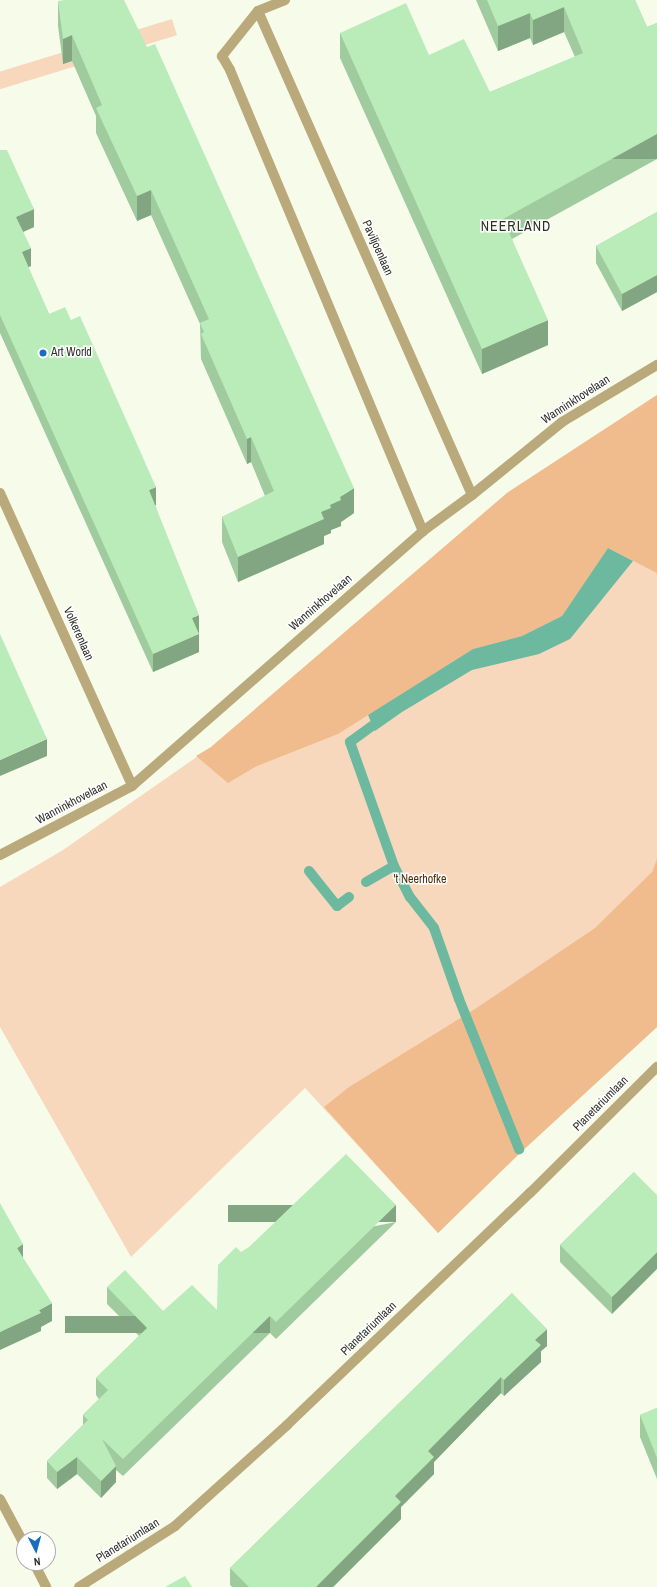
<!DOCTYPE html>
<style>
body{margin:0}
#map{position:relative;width:657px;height:1587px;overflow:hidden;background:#f7fbea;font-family:"Archivo Narrow",sans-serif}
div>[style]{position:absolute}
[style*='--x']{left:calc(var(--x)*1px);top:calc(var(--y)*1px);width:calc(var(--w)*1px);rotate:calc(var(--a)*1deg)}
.green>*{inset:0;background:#f8d8bd;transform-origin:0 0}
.forest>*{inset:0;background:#f0bc8d}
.water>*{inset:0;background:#6cb9a0}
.stream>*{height:10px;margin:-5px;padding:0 5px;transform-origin:5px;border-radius:5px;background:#6cb9a0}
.street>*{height:10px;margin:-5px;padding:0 5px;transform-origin:5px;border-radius:5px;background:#baa97a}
.wall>*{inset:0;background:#a0cb9f}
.shaded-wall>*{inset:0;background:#82a582;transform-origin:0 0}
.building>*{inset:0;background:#baecb9}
.dots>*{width:11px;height:11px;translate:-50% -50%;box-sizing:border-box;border:2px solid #fff;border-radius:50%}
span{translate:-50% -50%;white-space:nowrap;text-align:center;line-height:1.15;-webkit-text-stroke:3px #fff;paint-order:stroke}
.street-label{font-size:12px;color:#2f312a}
.poi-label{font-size:12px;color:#2f312a}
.left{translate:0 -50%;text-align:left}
.park-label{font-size:12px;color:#51300b}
.quarter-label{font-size:14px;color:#2d3023;letter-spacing:1px}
.north{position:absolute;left:16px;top:1531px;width:40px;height:40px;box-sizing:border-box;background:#fff;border:1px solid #acadaa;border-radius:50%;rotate:174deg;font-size:11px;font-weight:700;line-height:16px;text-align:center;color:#2f312a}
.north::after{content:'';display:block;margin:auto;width:14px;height:18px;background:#196dbb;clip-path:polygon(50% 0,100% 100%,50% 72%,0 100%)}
</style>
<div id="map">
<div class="green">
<i style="left:172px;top:19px;width:17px;height:187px;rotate:73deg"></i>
<i style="clip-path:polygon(657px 395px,657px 1027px,519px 1154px,438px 1233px,305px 1088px,131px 1257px,0 1027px,0 887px,63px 850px,211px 747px,507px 493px)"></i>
</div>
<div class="forest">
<i style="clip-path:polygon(657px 395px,657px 573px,608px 548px,562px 616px,522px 636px,473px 649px,338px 734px,257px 766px,228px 783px,196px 756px,211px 747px,507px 493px)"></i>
<i style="clip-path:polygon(657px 859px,657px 1027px,519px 1154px,438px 1233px,324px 1107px,349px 1087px,475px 1009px,595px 928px,652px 872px)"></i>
</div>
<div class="water">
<i style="clip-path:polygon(608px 548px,633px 561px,570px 639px,539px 654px,472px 670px,402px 712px,375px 731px,368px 715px,473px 649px,522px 636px,562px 616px)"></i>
</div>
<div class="stream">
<i style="--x:383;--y:718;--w:41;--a:144"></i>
<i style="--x:350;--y:742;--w:132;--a:70.5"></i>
<i style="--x:394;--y:866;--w:35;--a:63"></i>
<i style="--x:410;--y:897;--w:39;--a:52"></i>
<i style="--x:434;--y:928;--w:75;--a:70.6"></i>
<i style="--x:459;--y:999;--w:162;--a:68.2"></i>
<i style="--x:309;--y:871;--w:45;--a:51.3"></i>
<i style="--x:337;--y:906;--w:15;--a:-37"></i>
<i style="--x:366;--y:882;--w:32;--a:-30"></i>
</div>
<div class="street">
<i style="--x:285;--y:0;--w:29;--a:158"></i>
<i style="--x:258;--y:11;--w:58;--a:128.7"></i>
<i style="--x:222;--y:56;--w:16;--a:60"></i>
<i style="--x:230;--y:70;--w:500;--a:67.3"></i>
<i style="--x:258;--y:11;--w:529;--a:66.15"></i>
<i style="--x:0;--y:493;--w:321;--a:65.7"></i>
<i style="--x:0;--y:855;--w:149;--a:-27.6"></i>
<i style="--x:132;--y:786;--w:387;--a:-41.2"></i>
<i style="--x:423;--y:531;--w:61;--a:-36.3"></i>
<i style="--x:472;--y:495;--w:116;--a:-39"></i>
<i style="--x:562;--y:422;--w:111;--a:-31"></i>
<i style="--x:0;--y:1499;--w:51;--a:61.9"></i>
<i style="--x:34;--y:1563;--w:27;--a:63"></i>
<i style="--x:79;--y:1587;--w:114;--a:-32.4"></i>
<i style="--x:175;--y:1526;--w:151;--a:-42"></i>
<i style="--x:287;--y:1425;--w:336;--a:-43.7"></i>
<i style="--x:530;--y:1193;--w:179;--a:-44.8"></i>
</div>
<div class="wall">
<i style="clip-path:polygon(476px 0,635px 0,647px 27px,657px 23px,657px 159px,512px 239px,548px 345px,482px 374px,340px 58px,340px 33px,429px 55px,490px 92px,575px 57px,564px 32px,533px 45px,530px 38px,498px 51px)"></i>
<i style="clip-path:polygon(58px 1px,354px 513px,341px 522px,341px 526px,331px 530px,331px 533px,324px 536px,324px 544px,238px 582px,222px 542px,222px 517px,265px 496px,251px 462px,247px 464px,201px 359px,200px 324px,151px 215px,137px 221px,96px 133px,96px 116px,72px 61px,63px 64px,58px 26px)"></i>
<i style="clip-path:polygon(0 150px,34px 227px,23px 232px,31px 266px,28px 267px,49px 314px,156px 505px,155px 505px,199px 633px,199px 652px,153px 672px,0 333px)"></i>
<i style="clip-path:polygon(657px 212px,657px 292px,622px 311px,596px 263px,596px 246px)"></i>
<i style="clip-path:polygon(634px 1172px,612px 1314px,560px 1262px,560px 1245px)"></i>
<i style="clip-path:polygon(396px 1222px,276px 1339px,270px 1333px,123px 1476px,116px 1470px,116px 1482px,101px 1498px,77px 1474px,57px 1489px,47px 1478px,47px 1461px,83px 1425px,83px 1415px,99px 1399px,96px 1395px,96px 1378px,139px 1336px,107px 1304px,107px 1287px,163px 1311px,217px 1310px,241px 1252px)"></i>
<i style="clip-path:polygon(512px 1293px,547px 1346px,541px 1351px,541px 1362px,504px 1396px,501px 1393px,434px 1462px,434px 1474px,401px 1507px,401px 1519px,333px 1587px,232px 1587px,230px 1585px,230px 1568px)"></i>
<i style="clip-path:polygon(657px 1408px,657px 1479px,640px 1437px,640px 1415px)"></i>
</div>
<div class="shaded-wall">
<i style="clip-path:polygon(564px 7px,564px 32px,533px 45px,533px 20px)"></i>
<i style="clip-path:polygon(530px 13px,530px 38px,498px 51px,498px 26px)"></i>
<i style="clip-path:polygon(72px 35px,72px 61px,63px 64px,63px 39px)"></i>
<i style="left:657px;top:134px;width:25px;height:176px;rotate:90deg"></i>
<i style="clip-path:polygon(151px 190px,151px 215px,137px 221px,137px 196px)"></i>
<i style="clip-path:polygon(34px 209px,34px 227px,16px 235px,16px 217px)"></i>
<i style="clip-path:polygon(31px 248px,31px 266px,22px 270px,22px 252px)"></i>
<i style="clip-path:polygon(657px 275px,657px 292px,622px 311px,622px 294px)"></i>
<i style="clip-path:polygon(548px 320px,548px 345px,482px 374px,482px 349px)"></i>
<i style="clip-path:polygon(251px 437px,251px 462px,247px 464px,247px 439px)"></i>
<i style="clip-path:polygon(156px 487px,156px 505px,149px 508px,149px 490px)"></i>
<i style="clip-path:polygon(354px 488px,354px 513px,341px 522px,341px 526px,331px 530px,331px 533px,324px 536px,324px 544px,238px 582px,238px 557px,321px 512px,340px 497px)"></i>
<i style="clip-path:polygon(199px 615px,199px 633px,192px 636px,192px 618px)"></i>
<i style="clip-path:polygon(199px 634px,199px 652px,153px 672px,153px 654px)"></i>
<i style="clip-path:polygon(47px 739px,47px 756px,0 776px,0 760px)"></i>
<i style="left:396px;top:1205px;width:17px;height:168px;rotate:90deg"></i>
<i style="clip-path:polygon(23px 1244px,23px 1263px,17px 1248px)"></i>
<i style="clip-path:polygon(657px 1252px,657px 1269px,612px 1314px,612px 1297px)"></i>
<i style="clip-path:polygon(52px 1303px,52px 1321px,41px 1327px,41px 1331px,0 1350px,0 1332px)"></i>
<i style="left:270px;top:1316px;width:17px;height:205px;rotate:90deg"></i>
<i style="clip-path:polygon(547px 1329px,547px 1346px,541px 1351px,541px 1362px,504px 1396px,504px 1380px,535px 1340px)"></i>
<i style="clip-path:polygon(501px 1377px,501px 1393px,434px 1462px,434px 1474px,401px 1507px,401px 1519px,333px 1587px,316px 1587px,395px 1496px,428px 1451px)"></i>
<i style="clip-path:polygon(77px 1457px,77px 1474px,57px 1489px,57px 1472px)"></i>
<i style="clip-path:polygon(116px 1466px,116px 1482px,101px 1498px,101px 1481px)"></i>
</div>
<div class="building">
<i style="clip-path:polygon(65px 0,124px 0,147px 47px,155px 44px,354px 488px,340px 497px,341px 500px,330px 505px,331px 508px,321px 512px,324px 519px,238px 557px,222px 517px,274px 491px,251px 437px,247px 439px,201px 334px,204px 332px,200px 323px,209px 319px,151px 190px,137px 196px,96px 108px,102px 105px,72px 35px,63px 39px,58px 1px)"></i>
<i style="clip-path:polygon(487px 0,635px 0,647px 27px,657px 23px,657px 134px,503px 219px,548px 320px,482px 349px,340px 33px,406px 3px,429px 55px,464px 39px,490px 92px,583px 53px,564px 7px,533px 20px,530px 13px,498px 26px)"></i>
<i style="clip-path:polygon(0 150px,7px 150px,34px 209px,16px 217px,31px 248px,22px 252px,49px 314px,65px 307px,71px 320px,80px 316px,156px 487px,149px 490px,199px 615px,192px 618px,199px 634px,153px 654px,0 315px)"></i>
<i style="clip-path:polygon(657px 212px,657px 275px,622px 294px,596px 246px)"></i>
<i style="clip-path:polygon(0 634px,47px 739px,0 760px)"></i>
<i style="clip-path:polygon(346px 1154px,396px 1205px,276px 1322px,270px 1316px,123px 1459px,102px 1439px,116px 1466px,101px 1481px,77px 1457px,57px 1472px,47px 1461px,88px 1420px,83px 1415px,108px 1390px,96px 1378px,147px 1328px,107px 1287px,125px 1270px,163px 1311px,192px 1285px,217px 1310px,218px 1265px,236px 1247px,241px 1252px,249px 1247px)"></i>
<i style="clip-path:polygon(634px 1172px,657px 1195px,657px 1252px,612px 1297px,560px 1245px)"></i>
<i style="clip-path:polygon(0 1203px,23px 1244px,17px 1248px,52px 1303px,39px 1310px,41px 1313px,0 1332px)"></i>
<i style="clip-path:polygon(512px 1293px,547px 1329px,535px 1340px,541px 1345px,504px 1380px,501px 1377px,428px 1451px,434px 1457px,395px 1496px,401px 1502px,316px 1587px,249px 1587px,230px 1568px)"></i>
<i style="clip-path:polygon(657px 1408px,657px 1458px,640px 1415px)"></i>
<i style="clip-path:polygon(185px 1576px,192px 1587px,165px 1587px)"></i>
</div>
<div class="dots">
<i style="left:43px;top:353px;background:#196dbb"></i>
</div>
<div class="street-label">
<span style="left:377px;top:248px;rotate:66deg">Paviljoenlaan</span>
<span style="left:576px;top:400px;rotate:-33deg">Wanninkhovelaan</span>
<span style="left:321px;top:603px;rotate:-41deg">Wanninkhovelaan</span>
<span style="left:78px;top:634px;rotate:66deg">Volkerenlaan</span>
<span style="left:72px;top:803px;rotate:-28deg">Wanninkhovelaan</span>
<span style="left:601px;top:1104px;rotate:-45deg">Planetariumlaan</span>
<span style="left:369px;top:1329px;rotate:-44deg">Planetariumlaan</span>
<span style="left:128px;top:1541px;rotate:-32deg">Planetariumlaan</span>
</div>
<div class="poi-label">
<span class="left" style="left:51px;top:353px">Art World</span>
</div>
<div class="park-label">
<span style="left:420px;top:880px">'t Neerhofke</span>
</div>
<div class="quarter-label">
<span style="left:516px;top:226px">NEERLAND</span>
</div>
<div class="north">N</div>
</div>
